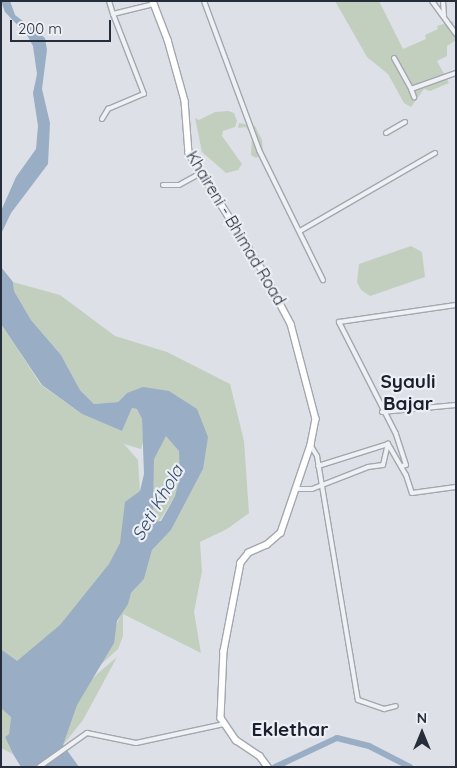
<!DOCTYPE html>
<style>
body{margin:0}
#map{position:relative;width:457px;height:768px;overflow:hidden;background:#dde0e6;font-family:Quicksand,sans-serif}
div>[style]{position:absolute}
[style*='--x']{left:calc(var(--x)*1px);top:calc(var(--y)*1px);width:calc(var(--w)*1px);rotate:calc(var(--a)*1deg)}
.green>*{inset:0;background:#c2cfbe}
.water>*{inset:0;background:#99adc5}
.river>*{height:6px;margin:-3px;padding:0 3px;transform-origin:3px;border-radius:3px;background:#99adc5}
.roads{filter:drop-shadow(1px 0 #a3a7af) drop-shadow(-1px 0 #a3a7af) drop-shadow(0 1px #a3a7af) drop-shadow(0 -1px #a3a7af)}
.minor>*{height:4px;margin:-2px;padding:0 2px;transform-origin:2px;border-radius:2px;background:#eff1f4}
.primary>*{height:5.5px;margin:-2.75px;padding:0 2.75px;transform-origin:2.75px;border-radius:2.75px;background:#fff}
span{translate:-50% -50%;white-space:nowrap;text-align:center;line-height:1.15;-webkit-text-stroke:4.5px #eceff4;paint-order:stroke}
.street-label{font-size:16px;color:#272e3b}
.water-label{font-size:18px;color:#344c6d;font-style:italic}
.quarter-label{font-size:19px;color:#191f2c;font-weight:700}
.frame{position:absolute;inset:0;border:2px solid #272e3b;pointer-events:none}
.north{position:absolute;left:397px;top:708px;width:50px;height:50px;-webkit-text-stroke:4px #eceff4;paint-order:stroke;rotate:0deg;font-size:14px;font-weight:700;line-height:20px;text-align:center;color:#272e3b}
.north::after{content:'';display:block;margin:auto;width:18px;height:22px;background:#272e3b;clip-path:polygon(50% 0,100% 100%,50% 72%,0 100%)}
.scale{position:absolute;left:10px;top:20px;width:101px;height:22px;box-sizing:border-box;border:2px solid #272e3b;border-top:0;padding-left:6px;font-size:15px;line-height:18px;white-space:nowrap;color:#272e3b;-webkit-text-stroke:4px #eceff4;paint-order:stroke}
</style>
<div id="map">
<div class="green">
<i style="clip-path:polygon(335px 1px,379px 1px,403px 49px,426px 39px,425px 35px,438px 29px,437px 26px,453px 21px,456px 40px,447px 46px,447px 56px,437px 61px,449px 83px,430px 91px,424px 89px,411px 107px,404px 103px,388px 74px,367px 57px)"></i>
<i style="clip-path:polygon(228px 111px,234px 113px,237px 121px,235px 127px,223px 131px,222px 136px,242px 164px,238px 170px,226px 173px,202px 152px,195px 118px,199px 120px,215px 112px)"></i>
<i style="clip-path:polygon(239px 123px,255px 126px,262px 140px,263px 154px,256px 158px,251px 155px,252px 136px,246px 127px,238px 128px)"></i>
<i style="clip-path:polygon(411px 246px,422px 252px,425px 277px,370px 296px,361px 290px,357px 282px,359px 264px)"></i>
<i style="clip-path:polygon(13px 282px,60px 295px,115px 336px,167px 352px,230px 384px,244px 441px,249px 513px,227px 529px,200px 542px,202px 571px,194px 612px,201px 653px,123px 614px,123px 636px,118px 649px,96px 669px,131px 593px,144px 579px,152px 550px,171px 530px,203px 469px,127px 393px,118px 402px,94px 404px,80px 390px,61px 355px,31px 320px,14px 291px)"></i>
<i style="clip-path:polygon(1px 324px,41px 385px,82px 414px,122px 431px,132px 408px,137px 409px,142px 419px,143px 442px,141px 449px,124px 444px,138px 460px,140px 491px,124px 548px,84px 606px,18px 666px,1px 690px)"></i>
<i style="clip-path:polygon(154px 402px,193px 440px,175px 496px,158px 523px,153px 522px)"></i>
<i style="clip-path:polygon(117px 657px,83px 720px,63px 745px,79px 767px,40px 738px,97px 674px)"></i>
<i style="clip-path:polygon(1px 695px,11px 717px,9px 734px,5px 737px,13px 754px,1px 748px)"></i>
</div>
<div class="water">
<i style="clip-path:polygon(1px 1px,10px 1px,15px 15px,45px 38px,47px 50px,42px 89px,50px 123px,48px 164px,11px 213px,1px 234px,1px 211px,16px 177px,36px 149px,38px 126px,33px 93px,37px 74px,33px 46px,27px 35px,5px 12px)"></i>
<i style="clip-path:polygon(evenodd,1px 267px,13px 282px,14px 291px,31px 320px,61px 355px,80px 390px,94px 404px,118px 402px,127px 393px,143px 387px,169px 391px,197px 409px,208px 437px,203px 469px,171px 530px,152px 550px,144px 579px,131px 593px,128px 604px,117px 621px,114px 643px,77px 705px,63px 745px,79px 767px,21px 767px,13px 754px,5px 737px,9px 734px,11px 717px,1px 708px,1px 641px,2px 650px,17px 661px,60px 625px,109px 564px,120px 543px,125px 502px,140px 491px,144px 474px,142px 419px,137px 409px,132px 408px,122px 431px,82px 414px,42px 385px,1px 324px,1px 267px,166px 436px,179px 451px,180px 477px,175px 496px,161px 521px,153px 522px,154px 459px,166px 436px)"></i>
</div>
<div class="river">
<i style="--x:275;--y:767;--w:68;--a:-25.1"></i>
<i style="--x:337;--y:738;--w:33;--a:14"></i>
<i style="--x:369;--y:746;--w:46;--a:27.1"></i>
</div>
<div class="roads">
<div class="minor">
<i style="--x:109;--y:1;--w:14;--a:73"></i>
<i style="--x:113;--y:14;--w:42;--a:-13.7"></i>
<i style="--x:204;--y:1;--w:159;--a:69.7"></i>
<i style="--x:259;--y:150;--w:145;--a:63.8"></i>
<i style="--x:432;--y:1;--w:41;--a:54"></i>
<i style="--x:443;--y:1;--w:15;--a:86"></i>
<i style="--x:394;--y:58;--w:35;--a:61"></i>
<i style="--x:411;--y:89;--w:48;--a:-19.6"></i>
<i style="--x:411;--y:89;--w:9;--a:69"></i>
<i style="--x:102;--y:119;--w:12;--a:-59"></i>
<i style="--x:108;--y:109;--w:39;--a:-23"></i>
<i style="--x:144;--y:94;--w:86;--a:-111.2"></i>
<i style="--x:386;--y:133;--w:22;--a:-30"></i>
<i style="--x:163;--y:185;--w:16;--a:0"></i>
<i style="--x:179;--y:185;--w:25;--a:-29"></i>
<i style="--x:300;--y:231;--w:156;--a:-30"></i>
<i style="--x:382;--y:412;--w:74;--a:-5.4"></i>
<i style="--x:311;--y:446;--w:12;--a:59"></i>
<i style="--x:317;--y:456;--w:247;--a:80.5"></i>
<i style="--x:358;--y:700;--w:28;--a:19"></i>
<i style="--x:384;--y:709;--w:12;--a:-14"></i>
<i style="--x:318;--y:466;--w:73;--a:-17.4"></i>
<i style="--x:388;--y:444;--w:36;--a:60"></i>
<i style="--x:406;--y:475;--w:19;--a:72"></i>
<i style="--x:412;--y:493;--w:44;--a:-7.8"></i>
<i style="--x:402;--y:466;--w:4;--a:-14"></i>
<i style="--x:406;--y:465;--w:33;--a:-108"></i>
<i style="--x:396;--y:434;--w:126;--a:-117"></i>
<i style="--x:339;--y:322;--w:118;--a:-8.3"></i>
<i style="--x:296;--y:489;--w:16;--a:0"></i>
<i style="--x:312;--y:489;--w:60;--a:-21.4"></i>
<i style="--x:368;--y:467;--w:15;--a:-8"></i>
<i style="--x:383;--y:465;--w:22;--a:-77"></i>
<i style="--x:39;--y:767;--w:59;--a:-35.3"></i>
<i style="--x:87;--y:733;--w:50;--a:11.5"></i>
<i style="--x:136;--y:743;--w:90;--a:-12.2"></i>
</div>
<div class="primary">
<i style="--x:153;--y:1;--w:42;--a:69"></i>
<i style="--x:168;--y:40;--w:63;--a:74.4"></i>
<i style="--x:185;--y:101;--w:52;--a:85.6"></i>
<i style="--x:189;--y:153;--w:139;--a:57.9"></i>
<i style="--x:263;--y:271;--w:60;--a:62.2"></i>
<i style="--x:291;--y:324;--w:98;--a:75.3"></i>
<i style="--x:316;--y:419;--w:26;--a:101"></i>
<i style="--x:311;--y:445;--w:93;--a:108.8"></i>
<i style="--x:281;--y:533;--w:18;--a:139"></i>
<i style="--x:267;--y:545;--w:20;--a:156"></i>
<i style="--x:249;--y:553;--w:13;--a:129"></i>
<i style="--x:241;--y:563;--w:90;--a:100.9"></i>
<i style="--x:224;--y:651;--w:67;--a:92.6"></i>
<i style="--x:221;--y:718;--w:27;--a:56"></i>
<i style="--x:236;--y:740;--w:29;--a:34"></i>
<i style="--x:260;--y:756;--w:14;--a:54"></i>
</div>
</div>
<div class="street-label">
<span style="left:236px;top:228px;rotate:59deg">Khaireni - Bhimad Road</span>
</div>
<div class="water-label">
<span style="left:158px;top:503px;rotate:-60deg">Seti Khola</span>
</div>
<div class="quarter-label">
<span style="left:408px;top:393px">Syauli<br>Bajar</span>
<span style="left:290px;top:730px">Eklethar</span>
</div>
<div class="frame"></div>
<div class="north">N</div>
<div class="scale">200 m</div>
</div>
